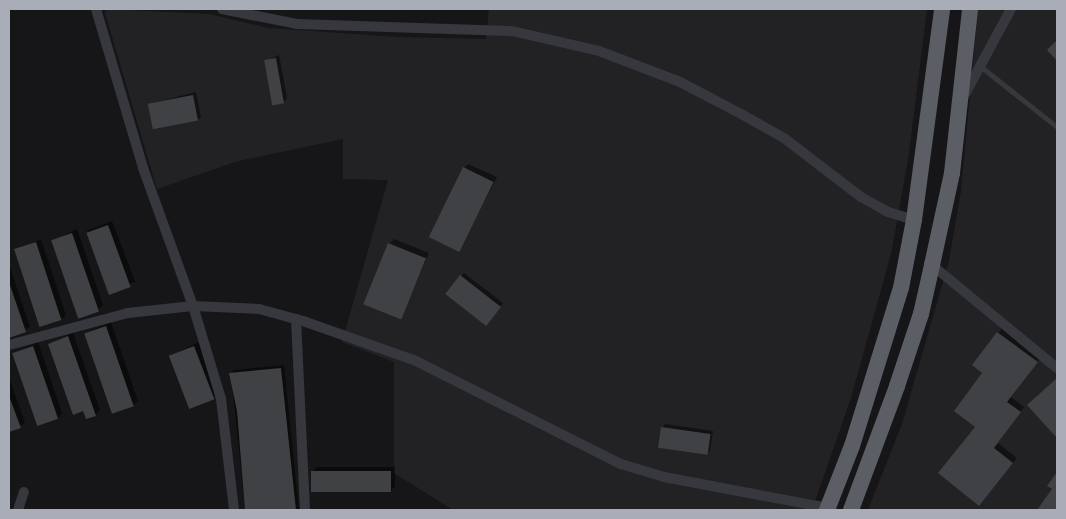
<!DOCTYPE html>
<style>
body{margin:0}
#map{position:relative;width:1066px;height:519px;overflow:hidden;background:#161618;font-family:Signika,sans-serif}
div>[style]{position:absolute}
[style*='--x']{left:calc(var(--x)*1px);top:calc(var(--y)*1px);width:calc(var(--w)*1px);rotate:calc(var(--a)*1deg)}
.built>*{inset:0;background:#222225}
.shadow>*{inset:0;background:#0007;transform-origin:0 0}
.building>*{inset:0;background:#404145;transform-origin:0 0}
.service>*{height:5px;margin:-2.5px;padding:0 2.5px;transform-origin:2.5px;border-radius:2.5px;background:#37383d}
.minor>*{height:10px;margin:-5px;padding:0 5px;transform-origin:5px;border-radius:5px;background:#37383d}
.trunk>*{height:16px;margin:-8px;padding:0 8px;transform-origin:8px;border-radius:8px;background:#5b5e65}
span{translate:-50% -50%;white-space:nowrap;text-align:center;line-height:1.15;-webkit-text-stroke:4px #111113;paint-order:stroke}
.frame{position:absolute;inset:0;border:10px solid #a8adb8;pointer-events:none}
</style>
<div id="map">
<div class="built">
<i style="clip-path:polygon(107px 9px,209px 14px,269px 28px,397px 37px,486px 39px,489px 9px,927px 9px,909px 153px,892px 250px,851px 398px,812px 510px,453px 510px,394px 473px,394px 362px,342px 342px,388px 180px,343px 179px,343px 139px,238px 161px,157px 189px,105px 13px)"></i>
<i style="clip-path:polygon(978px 9px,1057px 9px,1057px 510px,868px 510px,902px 424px,949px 261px,961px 191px)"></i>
</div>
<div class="shadow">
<i style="clip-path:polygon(279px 55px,287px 98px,284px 102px,266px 61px)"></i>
<i style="clip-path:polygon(196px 92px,201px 117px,198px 120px,149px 104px)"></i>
<i style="clip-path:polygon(468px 164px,497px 177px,459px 250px,464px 168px)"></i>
<i style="left:112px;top:221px;width:65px;height:27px;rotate:69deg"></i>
<i style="clip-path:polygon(77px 229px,103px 305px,98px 310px,53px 241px)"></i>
<i style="clip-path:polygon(41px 239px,66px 315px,62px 319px,16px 250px)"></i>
<i style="clip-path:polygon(394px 239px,429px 253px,401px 318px,389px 244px)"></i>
<i style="clip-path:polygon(9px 264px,30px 327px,9px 337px)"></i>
<i style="clip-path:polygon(464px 273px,503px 303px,489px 320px,461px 276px)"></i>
<i style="clip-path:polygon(111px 322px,138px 401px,133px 405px,86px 333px)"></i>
<i style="clip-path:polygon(1002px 328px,1041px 357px,1011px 397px,1024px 407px,998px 443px,1017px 458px,984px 499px,977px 427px,984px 373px,973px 365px)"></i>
<i style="clip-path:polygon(73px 333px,100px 410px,95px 415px,49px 344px)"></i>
<i style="clip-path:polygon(38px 342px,62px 413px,58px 418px,13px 354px)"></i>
<i style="clip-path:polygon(199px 342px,218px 393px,213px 398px,171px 355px)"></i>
<i style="clip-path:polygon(284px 365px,299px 510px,245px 510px,231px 373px,234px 370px)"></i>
<i style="clip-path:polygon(9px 377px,25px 423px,9px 431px)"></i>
<i style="clip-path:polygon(1057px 379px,1057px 436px,1029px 405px)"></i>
<i style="clip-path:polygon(665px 424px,713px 431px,710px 450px,707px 454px,662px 428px)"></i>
<i style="clip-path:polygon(317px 467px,395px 467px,395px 486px,391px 491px,312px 472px)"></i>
<i style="clip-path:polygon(1057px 474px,1057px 510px,1042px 510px,1040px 509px,1053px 489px,1049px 486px)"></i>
</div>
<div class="building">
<i style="clip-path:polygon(1057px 40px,1057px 61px,1047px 50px)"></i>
<i style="left:276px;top:58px;width:46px;height:12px;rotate:80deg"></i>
<i style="left:193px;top:95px;width:26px;height:46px;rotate:79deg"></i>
<i style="left:463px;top:167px;width:34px;height:78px;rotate:26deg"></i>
<i style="left:108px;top:225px;width:66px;height:23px;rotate:70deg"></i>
<i style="left:72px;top:233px;width:83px;height:22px;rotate:71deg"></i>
<i style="left:36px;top:242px;width:82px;height:23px;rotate:72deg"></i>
<i style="left:388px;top:243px;width:41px;height:66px;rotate:22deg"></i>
<i style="left:460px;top:275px;width:52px;height:24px;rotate:38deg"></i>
<i style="clip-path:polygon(10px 285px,26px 332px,9px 338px,9px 286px)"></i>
<i style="left:106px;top:326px;width:85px;height:23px;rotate:71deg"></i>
<i style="clip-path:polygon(997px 332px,1038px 362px,1007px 402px,1021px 412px,994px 448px,1013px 463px,979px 506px,938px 473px,975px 427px,954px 411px,982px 373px,972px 365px)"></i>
<i style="clip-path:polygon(68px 336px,96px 416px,86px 419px,83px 411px,73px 415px,48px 344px)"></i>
<i style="left:33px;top:346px;width:77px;height:22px;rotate:71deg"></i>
<i style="left:194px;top:346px;width:57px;height:27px;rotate:69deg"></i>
<i style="clip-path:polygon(281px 368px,296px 510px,245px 510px,237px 411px,229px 373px)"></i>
<i style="clip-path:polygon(1057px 378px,1057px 438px,1027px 405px)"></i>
<i style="clip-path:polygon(9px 396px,21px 428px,9px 432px)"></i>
<i style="left:661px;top:427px;width:50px;height:21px;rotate:8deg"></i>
<i style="left:391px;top:471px;width:21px;height:80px;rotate:90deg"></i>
<i style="clip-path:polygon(1057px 472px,1057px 510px,1037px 510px,1052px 489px,1047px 486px)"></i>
</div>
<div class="service">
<i style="--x:980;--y:66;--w:98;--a:38.4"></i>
</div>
<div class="minor">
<i style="--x:96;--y:9;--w:166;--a:73.5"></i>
<i style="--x:143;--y:168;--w:147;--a:70.1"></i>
<i style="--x:193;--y:306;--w:97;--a:73.2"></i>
<i style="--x:221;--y:399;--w:112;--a:83.3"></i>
<i style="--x:222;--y:9;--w:76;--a:11.3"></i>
<i style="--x:297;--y:24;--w:215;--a:1.9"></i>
<i style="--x:512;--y:31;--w:89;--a:12.9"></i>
<i style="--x:599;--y:51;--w:87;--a:20.9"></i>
<i style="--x:680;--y:82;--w:71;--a:27.6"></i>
<i style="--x:743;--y:115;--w:47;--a:29.3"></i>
<i style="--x:784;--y:138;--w:97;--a:37.5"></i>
<i style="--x:861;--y:197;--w:31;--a:29"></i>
<i style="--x:888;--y:212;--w:27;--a:17"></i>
<i style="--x:965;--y:94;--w:97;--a:-61.6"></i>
<i style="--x:932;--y:265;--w:162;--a:39.5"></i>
<i style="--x:296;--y:319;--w:191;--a:87.3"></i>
<i style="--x:9;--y:345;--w:123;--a:-15.1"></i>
<i style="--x:128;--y:313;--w:65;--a:-6.1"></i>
<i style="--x:193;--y:306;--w:66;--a:2.6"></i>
<i style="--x:259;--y:309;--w:46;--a:15.3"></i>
<i style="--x:303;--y:321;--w:118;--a:19.4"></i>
<i style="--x:414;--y:360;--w:232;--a:26.7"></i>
<i style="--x:621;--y:464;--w:45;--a:16.8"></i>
<i style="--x:664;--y:477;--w:167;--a:10.7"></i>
<i style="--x:18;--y:510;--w:19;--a:-72"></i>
</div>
<div class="trunk">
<i style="--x:827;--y:510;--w:69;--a:-68.7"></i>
<i style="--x:852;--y:446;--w:165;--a:-72.8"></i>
<i style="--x:901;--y:288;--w:69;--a:-79.2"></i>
<i style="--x:914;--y:220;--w:213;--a:-82.4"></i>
<i style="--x:851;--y:510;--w:132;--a:-69.6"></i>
<i style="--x:897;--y:386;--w:76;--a:-71.6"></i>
<i style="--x:921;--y:314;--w:50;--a:-77.3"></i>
<i style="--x:932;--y:265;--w:94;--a:-77.7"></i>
<i style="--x:952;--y:173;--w:165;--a:-83.7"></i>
</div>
<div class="frame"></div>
</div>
